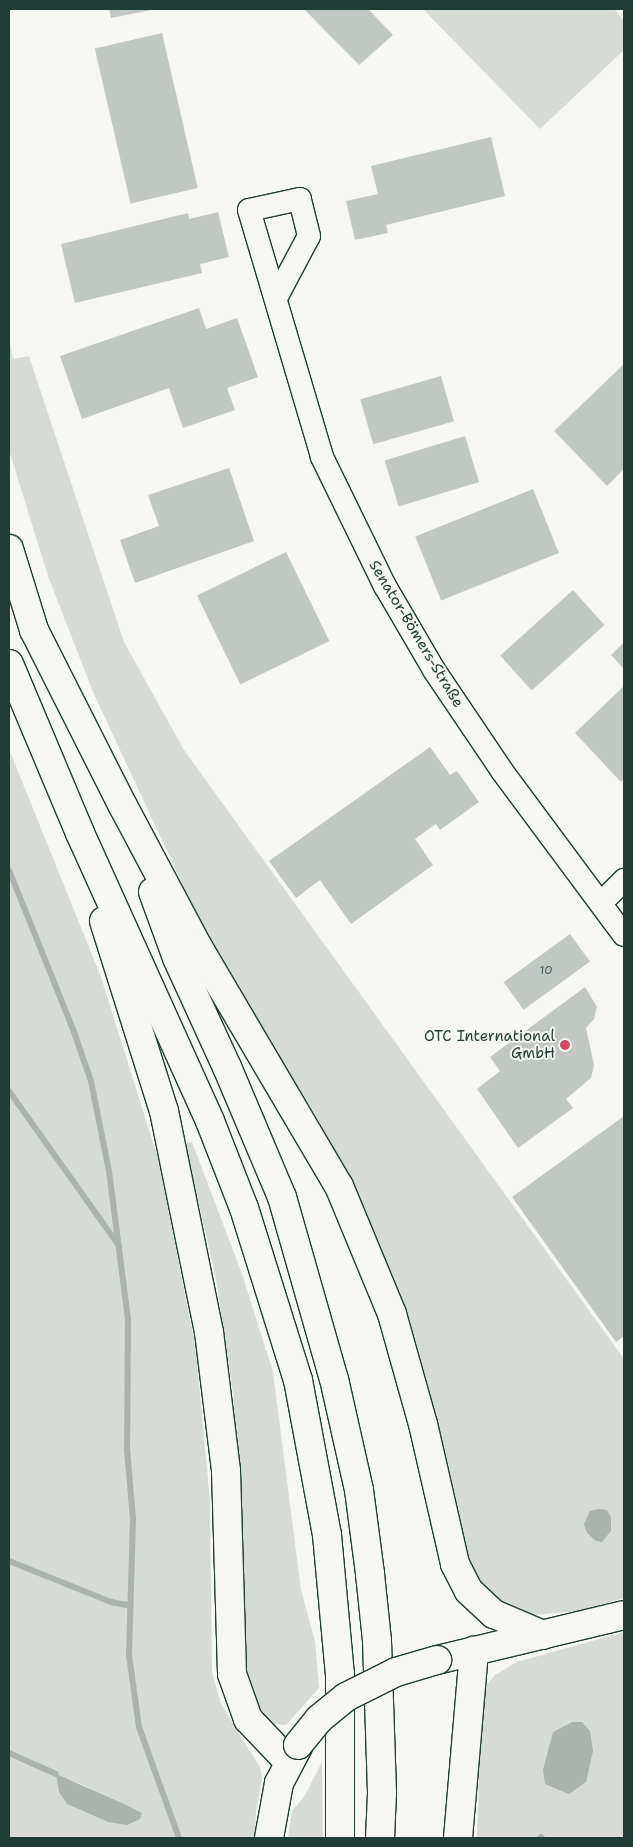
<!DOCTYPE html>
<meta charset="utf-8">
<style>
body{margin:0}
#map{position:relative;width:633px;height:1847px;overflow:hidden;background:#f6f6f2;font-family:"Shantell Sans",sans-serif}
div>[style]{position:absolute}
[style*='--x']{left:calc(var(--x)*1px);top:calc(var(--y)*1px);width:calc(var(--w)*1px);rotate:calc(var(--a)*1deg)}
.green>*{inset:0;background:#d6dbd6}
.water>*{inset:0;background:#aab3ae}
.stream>*{height:6px;margin:-3px;padding:0 3px;transform-origin:3px;border-radius:3px;background:#aab3ae}
.building>*{inset:0;background:#c1c8c3;transform-origin:0 0}
.roads{filter:drop-shadow(1px 0 #1f3d34) drop-shadow(-1px 0 #1f3d34) drop-shadow(0 1px #1f3d34) drop-shadow(0 -1px #1f3d34)}
.minor>*{height:22px;margin:-11px;padding:0 11px;transform-origin:11px;border-radius:11px;background:#f6f6f2}
.motorway>*{height:28px;margin:-14px;padding:0 14px;transform-origin:14px;border-radius:14px;background:#f6f6f2}
.bridges{filter:drop-shadow(1px 0 #1f3d34) drop-shadow(-1px 0 #1f3d34) drop-shadow(0 1px #1f3d34) drop-shadow(0 -1px #1f3d34)}
.motorway-bridge>*{height:28px;margin:-14px;padding:0 14px;transform-origin:14px;border-radius:14px;background:#f6f6f2}
.dots>*{width:14px;height:14px;translate:-50% -50%;box-sizing:border-box;border:2px solid #f6f6f2;border-radius:50%}
span{translate:-50% -50%;white-space:nowrap;text-align:center;line-height:1.15;-webkit-text-stroke:4px #f6f6f2;paint-order:stroke}
.number-label{font-size:12px;color:#486058}
.number-label span{-webkit-text-stroke-width:0}
.street-label{font-size:15px;color:#1f3d34}
.poi-label{font-size:15px;color:#1f3d34}
.right{translate:-100% -50%;text-align:right}
.frame{position:absolute;inset:0;border:10px solid #1f3d34;pointer-events:none}
</style>
<div id="map">
<div class="green">
<i style="clip-path:polygon(423px 9px,614px 9px,624px 20px,624px 50px,540px 129px)"></i>
<i style="clip-path:polygon(9px 339px,13px 359px,29px 356px,124px 642px,184px 750px,624px 1359px,624px 1598px,578px 1611px,534px 1615px,505px 1606px,480px 1584px,467px 1557px,442px 1442px,411px 1334px,368px 1220px,316px 1116px,255px 1019px,188px 896px,93px 692px,48px 576px,9px 450px)"></i>
<i style="clip-path:polygon(evenodd,9px 749px,101px 977px,159px 1162px,196px 1350px,210px 1501px,212px 1672px,221px 1704px,260px 1767px,262px 1778px,256px 1812px,255px 1838px,9px 1838px,9px 749px,76px 1782px,120px 1802px,108px 1822px,67px 1804px,76px 1782px)"></i>
<i style="clip-path:polygon(192px 1142px,242px 1274px,273px 1372px,301px 1590px,315px 1641px,319px 1688px,286px 1725px,267px 1723px,250px 1694px,243px 1649px,240px 1487px,233px 1393px,216px 1279px,185px 1143px)"></i>
<i style="clip-path:polygon(624px 1632px,624px 1838px,477px 1838px,481px 1701px,485px 1687px,495px 1675px,517px 1662px)"></i>
<i style="clip-path:polygon(322px 1762px,323px 1838px,288px 1838px,292px 1811px,304px 1797px)"></i>
</div>
<div class="water">
<i style="clip-path:polygon(598px 1509px,607px 1510px,611px 1517px,611px 1531px,602px 1542px,596px 1541px,587px 1533px,584px 1524px,590px 1511px)"></i>
<i style="clip-path:polygon(572px 1722px,582px 1722px,590px 1731px,593px 1751px,586px 1782px,569px 1794px,545px 1784px,543px 1770px,553px 1732px)"></i>
<i style="clip-path:polygon(56px 1774px,120px 1802px,142px 1813px,140px 1819px,127px 1825px,108px 1822px,67px 1804px,59px 1792px)"></i>
</div>
<div class="stream">
<i style="--x:9;--y:870;--w:171;--a:68.1"></i>
<i style="--x:73;--y:1029;--w:55;--a:70.9"></i>
<i style="--x:91;--y:1081;--w:92;--a:78.7"></i>
<i style="--x:109;--y:1171;--w:149;--a:82.7"></i>
<i style="--x:128;--y:1319;--w:130;--a:90.4"></i>
<i style="--x:127;--y:1449;--w:70;--a:85.1"></i>
<i style="--x:133;--y:1519;--w:136;--a:91.7"></i>
<i style="--x:129;--y:1655;--w:73;--a:82.1"></i>
<i style="--x:139;--y:1727;--w:118;--a:70.2"></i>
<i style="--x:9;--y:1091;--w:190;--a:54.6"></i>
<i style="--x:9;--y:1561;--w:110;--a:21.9"></i>
<i style="--x:111;--y:1602;--w:20;--a:11"></i>
<i style="--x:9;--y:1753;--w:51;--a:24.1"></i>
<i style="--x:541;--y:1837;--w:1;--a:45"></i>
</div>
<div class="building">
<i style="clip-path:polygon(109px 9px,151px 9px,151px 10px,111px 18px)"></i>
<i style="clip-path:polygon(304px 9px,368px 9px,393px 35px,359px 65px)"></i>
<i style="left:162px;top:33px;width:159px;height:69px;rotate:77deg"></i>
<i style="clip-path:polygon(491px 137px,505px 196px,386px 225px,388px 233px,355px 240px,346px 201px,378px 194px,371px 166px)"></i>
<i style="clip-path:polygon(218px 212px,229px 257px,200px 264px,202px 273px,75px 303px,61px 244px,188px 213px,189px 219px)"></i>
<i style="clip-path:polygon(199px 308px,206px 329px,237px 318px,258px 377px,227px 388px,235px 410px,183px 428px,169px 388px,82px 419px,60px 356px)"></i>
<i style="clip-path:polygon(624px 364px,624px 469px,607px 486px,554px 431px)"></i>
<i style="left:441px;top:376px;width:47px;height:84px;rotate:74deg"></i>
<i style="left:465px;top:436px;width:48px;height:84px;rotate:73deg"></i>
<i style="clip-path:polygon(229px 468px,254px 541px,135px 583px,120px 540px,159px 526px,148px 495px)"></i>
<i style="left:533px;top:489px;width:69px;height:127px;rotate:68deg"></i>
<i style="left:286px;top:552px;width:99px;height:99px;rotate:64deg"></i>
<i style="left:573px;top:590px;width:47px;height:98px;rotate:48deg"></i>
<i style="clip-path:polygon(624px 642px,624px 669px,611px 655px)"></i>
<i style="clip-path:polygon(624px 686px,624px 778px,621px 782px,575px 733px)"></i>
<i style="clip-path:polygon(430px 747px,450px 775px,457px 771px,479px 802px,440px 830px,436px 824px,415px 839px,433px 865px,351px 924px,320px 880px,296px 898px,269px 861px)"></i>
<i style="left:570px;top:934px;width:34px;height:82px;rotate:54deg"></i>
<i style="clip-path:polygon(585px 987px,597px 1007px,594px 1019px,586px 1028px,594px 1065px,591px 1078px,566px 1099px,573px 1108px,518px 1148px,477px 1089px,500px 1071px,490px 1057px)"></i>
<i style="clip-path:polygon(624px 1116px,624px 1336px,616px 1342px,512px 1197px)"></i>
</div>
<div class="roads">
<div class="minor">
<i style="--x:276;--y:298;--w:70;--a:-62"></i>
<i style="--x:309;--y:236;--w:38;--a:-104"></i>
<i style="--x:300;--y:199;--w:52;--a:167.8"></i>
<i style="--x:249;--y:210;--w:258;--a:73.5"></i>
<i style="--x:322;--y:457;--w:144;--a:64"></i>
<i style="--x:385;--y:586;--w:97;--a:59.7"></i>
<i style="--x:434;--y:670;--w:122;--a:56"></i>
<i style="--x:502;--y:771;--w:204;--a:53.4"></i>
<i style="--x:601;--y:903;--w:33;--a:-45"></i>
</div>
<div class="motorway">
<i style="--x:9;--y:549;--w:85;--a:72.8"></i>
<i style="--x:34;--y:630;--w:197;--a:63.2"></i>
<i style="--x:123;--y:806;--w:160;--a:62"></i>
<i style="--x:198;--y:947;--w:277;--a:59.5"></i>
<i style="--x:339;--y:1186;--w:139;--a:67.5"></i>
<i style="--x:392;--y:1314;--w:114;--a:74.3"></i>
<i style="--x:423;--y:1424;--w:144;--a:77.1"></i>
<i style="--x:455;--y:1564;--w:30;--a:63"></i>
<i style="--x:469;--y:1591;--w:34;--a:43"></i>
<i style="--x:494;--y:1614;--w:53;--a:23.2"></i>
<i style="--x:9;--y:664;--w:183;--a:67.2"></i>
<i style="--x:80;--y:833;--w:316;--a:65.7"></i>
<i style="--x:210;--y:1121;--w:93;--a:68.7"></i>
<i style="--x:244;--y:1208;--w:180;--a:72.6"></i>
<i style="--x:298;--y:1380;--w:158;--a:79.4"></i>
<i style="--x:327;--y:1535;--w:140;--a:84.7"></i>
<i style="--x:340;--y:1674;--w:164;--a:90"></i>
<i style="--x:153;--y:892;--w:70;--a:70"></i>
<i style="--x:177;--y:958;--w:120;--a:65.4"></i>
<i style="--x:227;--y:1067;--w:141;--a:67.1"></i>
<i style="--x:282;--y:1197;--w:189;--a:74.1"></i>
<i style="--x:334;--y:1379;--w:114;--a:77.3"></i>
<i style="--x:359;--y:1490;--w:85;--a:82.5"></i>
<i style="--x:370;--y:1574;--w:67;--a:84"></i>
<i style="--x:377;--y:1641;--w:152;--a:88.1"></i>
<i style="--x:382;--y:1793;--w:45;--a:92.5"></i>
<i style="--x:104;--y:921;--w:199;--a:72.5"></i>
<i style="--x:164;--y:1111;--w:226;--a:78.5"></i>
<i style="--x:209;--y:1332;--w:140;--a:83"></i>
<i style="--x:226;--y:1471;--w:203;--a:88.3"></i>
<i style="--x:232;--y:1674;--w:48;--a:70.4"></i>
<i style="--x:248;--y:1719;--w:59;--a:46.4"></i>
<i style="--x:437;--y:1660;--w:192;--a:-13.5"></i>
<i style="--x:269;--y:1838;--w:56;--a:-79.7"></i>
<i style="--x:279;--y:1783;--w:41;--a:-62.2"></i>
<i style="--x:458;--y:1838;--w:188;--a:-85.1"></i>
</div>
</div>
<div class="bridges">
<div class="motorway-bridge">
<i style="--x:298;--y:1745;--w:33;--a:-51"></i>
<i style="--x:319;--y:1719;--w:35;--a:-39"></i>
<i style="--x:346;--y:1697;--w:56;--a:-26.6"></i>
<i style="--x:396;--y:1672;--w:43;--a:-16.3"></i>
</div>
</div>
<div class="dots">
<i style="left:565px;top:1045px;background:#d1495b"></i>
</div>
<div class="number-label">
<span style="left:546px;top:971px">10</span>
</div>
<div class="street-label">
<span style="left:416px;top:634px;rotate:59deg">Senator-Bömers-Straße</span>
</div>
<div class="poi-label">
<span class="right" style="left:555px;top:1045px">OTC International<br>GmbH</span>
</div>
<div class="frame"></div>
</div>
